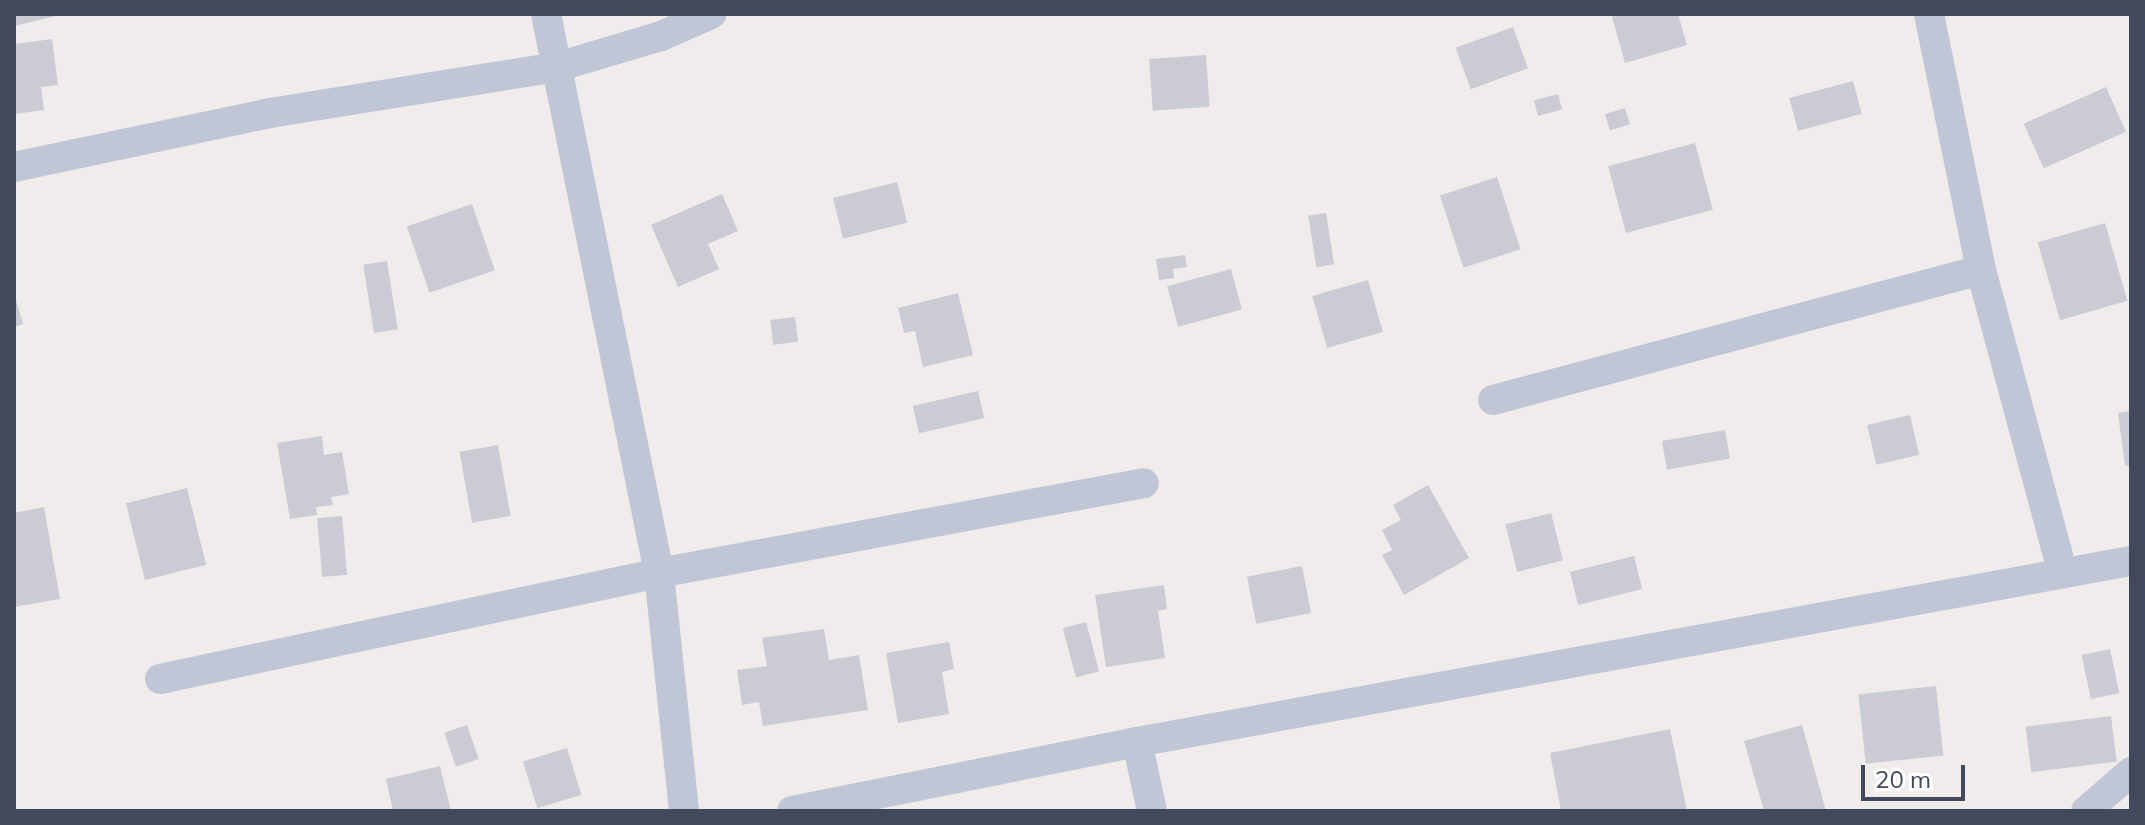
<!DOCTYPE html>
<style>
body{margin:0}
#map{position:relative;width:2145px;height:825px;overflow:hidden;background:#efeceb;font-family:Mulish,sans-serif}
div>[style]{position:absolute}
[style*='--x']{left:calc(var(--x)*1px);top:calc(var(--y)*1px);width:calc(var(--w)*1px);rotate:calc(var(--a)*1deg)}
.building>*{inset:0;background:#cbcbd4;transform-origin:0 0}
.street>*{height:30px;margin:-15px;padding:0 15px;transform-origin:15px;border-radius:15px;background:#c0c6d5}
span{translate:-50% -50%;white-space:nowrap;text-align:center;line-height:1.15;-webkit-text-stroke:6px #fff;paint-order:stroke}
.frame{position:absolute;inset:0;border:16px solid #42495b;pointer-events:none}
.scale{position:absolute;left:1861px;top:765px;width:104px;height:36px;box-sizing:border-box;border:4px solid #42495b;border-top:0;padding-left:10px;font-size:24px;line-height:28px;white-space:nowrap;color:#42495b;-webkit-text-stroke:6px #fff;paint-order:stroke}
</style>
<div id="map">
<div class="building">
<i style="clip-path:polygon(14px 14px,59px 14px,60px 15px,14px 26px)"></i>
<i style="clip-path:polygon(1622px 14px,1678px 14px,1687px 45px,1625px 63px,1612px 17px)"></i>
<i style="left:1513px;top:27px;width:44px;height:61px;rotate:70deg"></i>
<i style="clip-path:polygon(52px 39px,58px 85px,41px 87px,44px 110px,14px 114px,14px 44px)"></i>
<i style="left:1206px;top:55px;width:52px;height:57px;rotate:86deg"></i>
<i style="left:1853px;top:81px;width:34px;height:66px;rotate:75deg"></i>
<i style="left:2106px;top:87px;width:49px;height:90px;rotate:66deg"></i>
<i style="left:1558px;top:94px;width:16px;height:25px;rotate:75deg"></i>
<i style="left:1625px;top:108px;width:17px;height:21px;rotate:73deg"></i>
<i style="left:1695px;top:143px;width:69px;height:90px;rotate:75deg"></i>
<i style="left:1497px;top:177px;width:76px;height:60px;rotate:72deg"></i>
<i style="left:897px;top:182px;width:42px;height:66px;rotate:76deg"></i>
<i style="clip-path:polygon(722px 194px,738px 231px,708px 244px,719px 269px,678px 287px,651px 225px)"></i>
<i style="left:472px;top:204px;width:70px;height:69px;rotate:71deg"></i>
<i style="left:1326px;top:213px;width:52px;height:18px;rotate:81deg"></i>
<i style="left:2105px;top:223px;width:81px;height:70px;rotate:74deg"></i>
<i style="clip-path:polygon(1185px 255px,1187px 267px,1173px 269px,1174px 278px,1159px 280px,1156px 259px)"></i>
<i style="left:387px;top:261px;width:69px;height:24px;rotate:81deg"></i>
<i style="left:1231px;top:269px;width:42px;height:66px;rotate:75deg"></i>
<i style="left:1368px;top:280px;width:54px;height:58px;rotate:74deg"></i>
<i style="clip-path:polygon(14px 293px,23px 324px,14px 327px)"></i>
<i style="clip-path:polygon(958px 293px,973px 355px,923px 367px,915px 331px,904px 333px,898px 308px)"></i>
<i style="left:795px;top:317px;width:25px;height:25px;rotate:83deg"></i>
<i style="left:978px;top:391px;width:28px;height:67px;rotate:77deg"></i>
<i style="clip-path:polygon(2131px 411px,2131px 465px,2125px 466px,2118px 413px)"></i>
<i style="left:1910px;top:415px;width:41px;height:44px;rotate:77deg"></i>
<i style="left:1725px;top:430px;width:29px;height:64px;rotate:80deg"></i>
<i style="clip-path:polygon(322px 436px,324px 455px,342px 452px,349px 494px,331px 497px,333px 505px,316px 507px,317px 515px,290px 519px,277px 443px)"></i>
<i style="left:498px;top:445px;width:72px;height:39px;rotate:80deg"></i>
<i style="clip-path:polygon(1428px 485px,1469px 558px,1404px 595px,1382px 555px,1392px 550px,1382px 530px,1401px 520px,1393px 505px)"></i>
<i style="left:187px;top:488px;width:79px;height:63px;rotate:76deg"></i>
<i style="clip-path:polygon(44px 507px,60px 599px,14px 607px,14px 513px)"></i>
<i style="left:1551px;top:513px;width:49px;height:47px;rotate:76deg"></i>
<i style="left:342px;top:516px;width:59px;height:25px;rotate:85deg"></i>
<i style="left:1634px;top:556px;width:34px;height:66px;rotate:76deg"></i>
<i style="left:1302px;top:566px;width:48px;height:56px;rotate:79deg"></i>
<i style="clip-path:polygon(1164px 585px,1167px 609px,1158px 611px,1165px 658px,1106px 667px,1095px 595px)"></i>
<i style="left:1086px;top:622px;width:51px;height:24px;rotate:75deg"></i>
<i style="clip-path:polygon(824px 629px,829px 660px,859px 655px,868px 710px,763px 726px,759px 702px,742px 705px,737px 670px,767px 666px,762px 638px)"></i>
<i style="clip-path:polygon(949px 642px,954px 669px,942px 672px,949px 714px,898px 723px,886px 653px)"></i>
<i style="left:2110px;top:649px;width:45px;height:29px;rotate:78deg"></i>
<i style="left:1936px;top:686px;width:70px;height:78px;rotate:84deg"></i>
<i style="left:2111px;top:716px;width:46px;height:86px;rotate:83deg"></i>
<i style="left:467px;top:725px;width:36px;height:24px;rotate:71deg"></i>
<i style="clip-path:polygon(1802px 725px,1826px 811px,1764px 811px,1744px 741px)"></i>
<i style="clip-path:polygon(1670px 729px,1687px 811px,1561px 811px,1550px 753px)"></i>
<i style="left:567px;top:748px;width:49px;height:46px;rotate:73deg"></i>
<i style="clip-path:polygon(440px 766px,451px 811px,393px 811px,386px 779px)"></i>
</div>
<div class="street">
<i style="--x:546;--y:14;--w:570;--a:78.57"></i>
<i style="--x:659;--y:573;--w:239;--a:84"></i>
<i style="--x:1929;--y:14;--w:261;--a:78.5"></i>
<i style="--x:1981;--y:270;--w:314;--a:74.9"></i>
<i style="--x:14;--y:167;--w:262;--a:-11.9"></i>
<i style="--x:270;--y:113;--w:291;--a:-9.1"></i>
<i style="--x:557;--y:67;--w:109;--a:-16.6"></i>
<i style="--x:661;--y:36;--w:55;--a:-23.7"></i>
<i style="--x:1493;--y:400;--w:505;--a:-14.92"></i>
<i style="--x:160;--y:679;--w:510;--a:-11.99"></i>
<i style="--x:659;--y:573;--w:493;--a:-10.5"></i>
<i style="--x:1137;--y:742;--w:71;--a:77.7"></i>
<i style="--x:792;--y:811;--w:352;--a:-11.3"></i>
<i style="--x:1137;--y:742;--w:1010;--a:-10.32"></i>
<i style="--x:2086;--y:811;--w:60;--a:-40.9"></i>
</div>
<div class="frame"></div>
<div class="scale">20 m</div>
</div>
